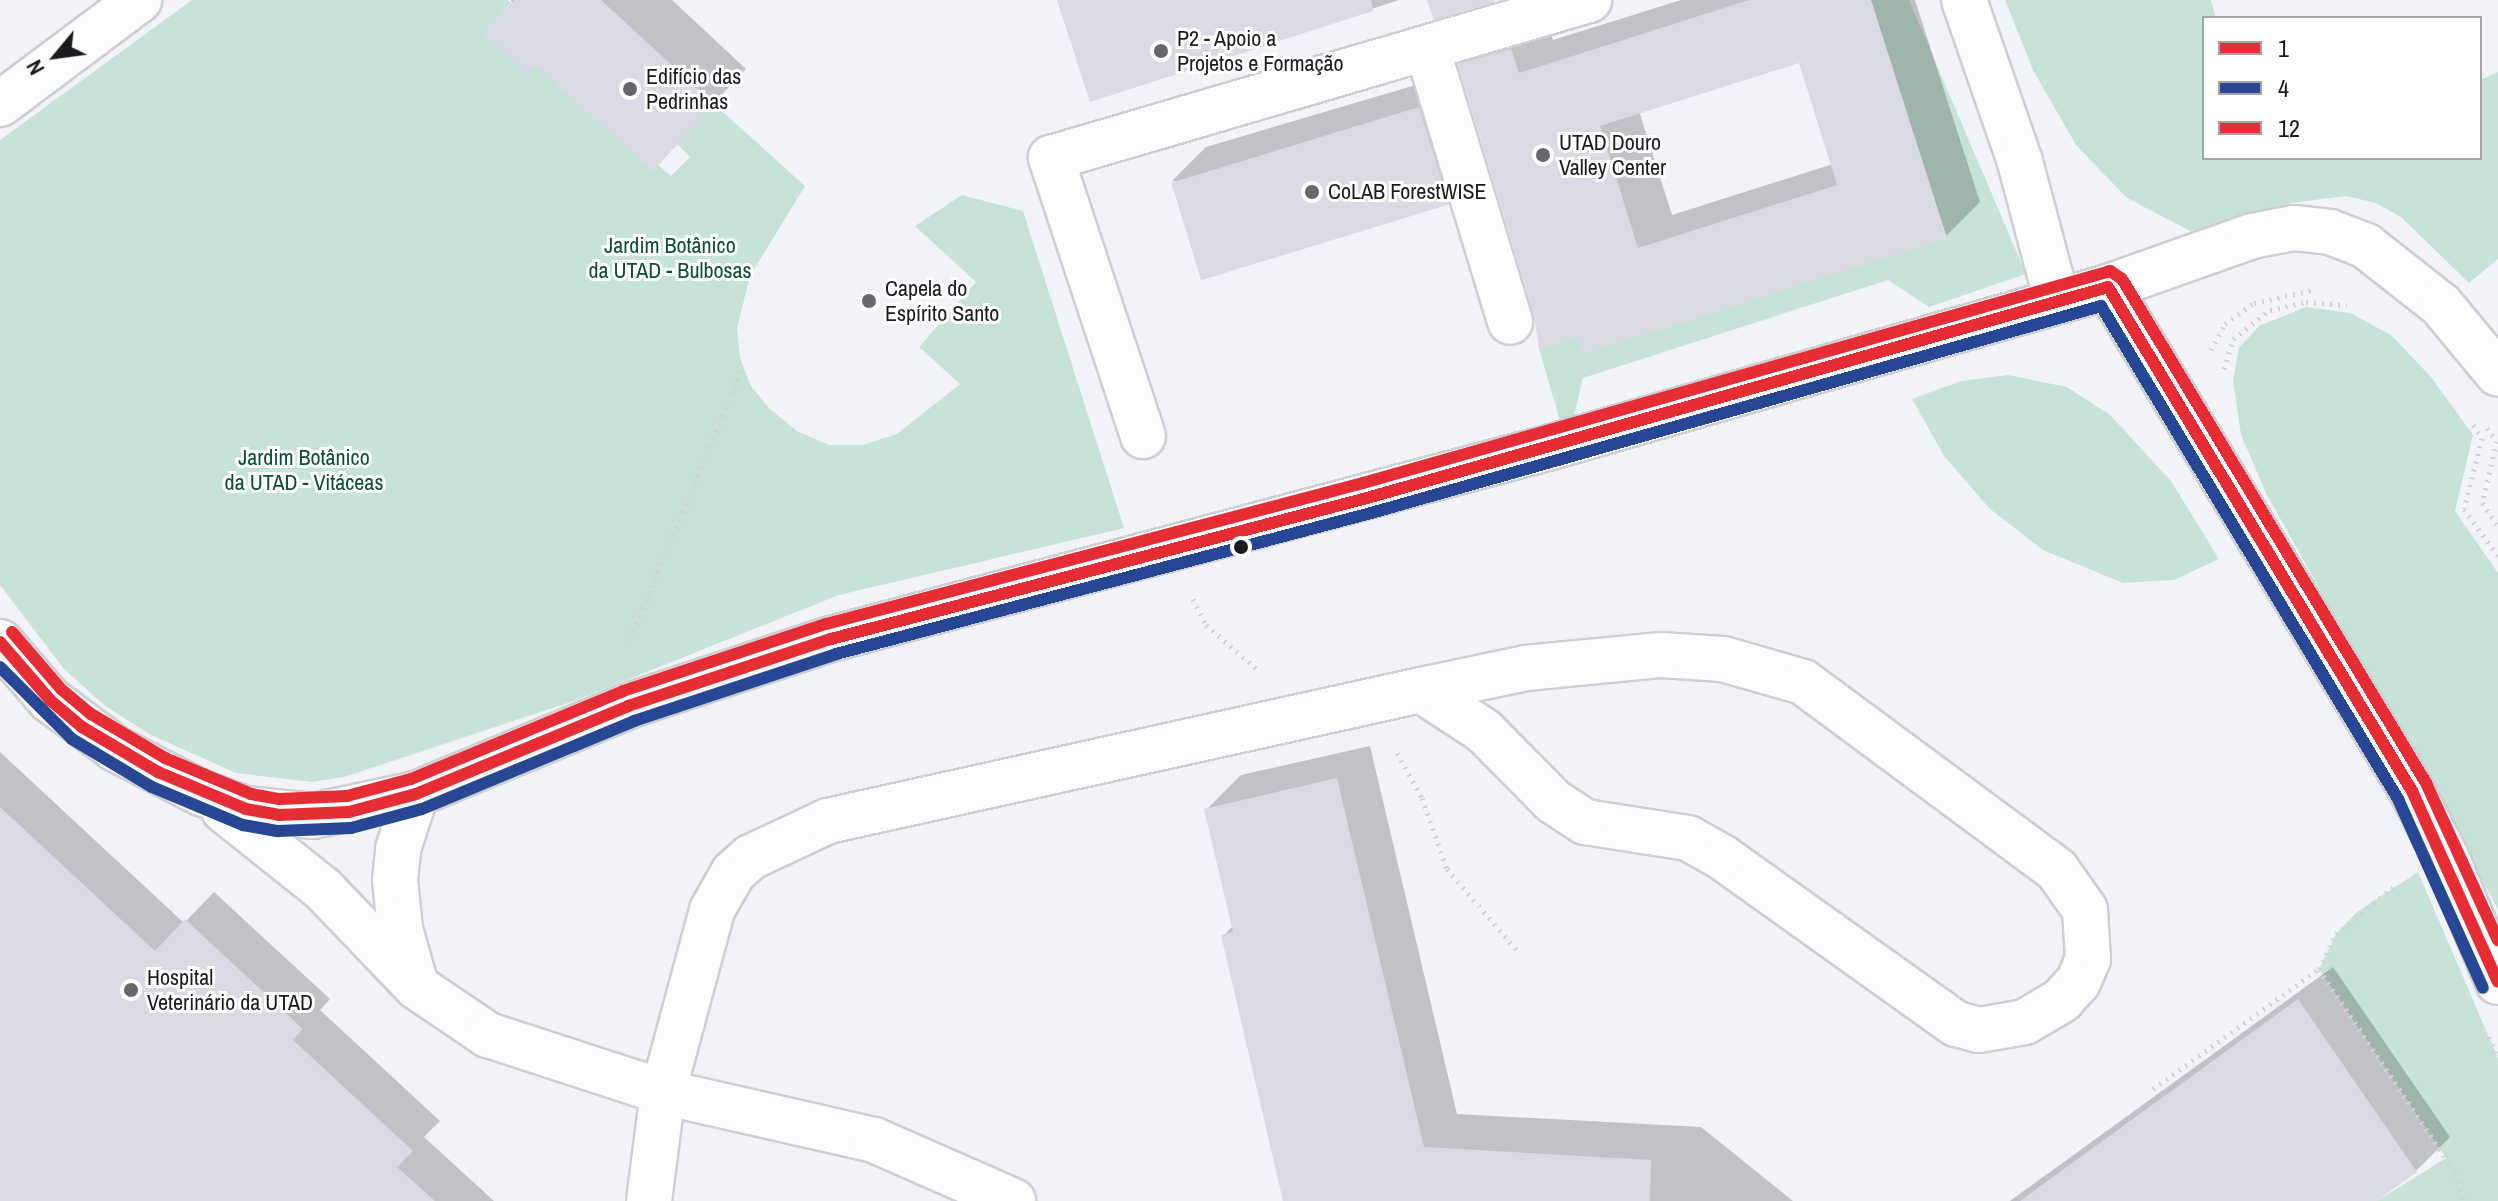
<!DOCTYPE html>
<meta charset="utf-8">
<style>
body{margin:0}
#map{position:relative;width:2498px;height:1201px;overflow:hidden;background:#f2f3f8;font-family:"Archivo Narrow",sans-serif}
div>[style]{position:absolute}
[style*='--x']{left:calc(var(--x)*1px);top:calc(var(--y)*1px);width:calc(var(--w)*1px);rotate:calc(var(--a)*1deg)}
.green>*{inset:0;background:#c7e3d8}
.shadow>*{inset:0;background:#0003}
.building>*{inset:0;background:#d9dae3;transform-origin:0 0}
.path>*{height:5px;margin-top:-2.5px;transform-origin:0;background:repeating-linear-gradient(90deg,#d3d3d4 0 2px,transparent 0 8px)}
.roads{filter:drop-shadow(2px 0 #cecfd3) drop-shadow(-2px 0 #cecfd3) drop-shadow(0 2px #cecfd3) drop-shadow(0 -2px #cecfd3)}
.minor>*{height:44px;margin:-22px;padding:0 22px;transform-origin:22px;border-radius:22px;background:#fdfdfe}
.bus-1>*{height:12px;margin:-6px;padding:0 6px;transform-origin:6px;border-radius:6px;background:#e62c34}
.bus-2>*{height:12px;margin:-6px;padding:0 6px;transform-origin:6px;border-radius:6px;background:#274794}
.bus-3>*{height:12px;margin:-6px;padding:0 6px;transform-origin:6px;border-radius:6px;background:#e62c34}
.dots>*{width:22px;height:22px;translate:-50% -50%;box-sizing:border-box;border:4px solid #fff;border-radius:50%}
span{translate:-50% -50%;white-space:nowrap;text-align:center;line-height:1.15;-webkit-text-stroke:6px #fff;paint-order:stroke}
.poi-label{font-size:22px;color:#1b1b1f}
.left{translate:0 -50%;text-align:left}
.park-label{font-size:22px;color:#0c4e37}
.legend{position:absolute;left:2202px;top:16px;width:280px;height:144px;box-sizing:border-box;background:#fff;border:2px solid #a4a4a5;margin:0;padding:10px 14px;list-style:none;font-size:24px;color:#1b1b1f}
.legend li{display:flex;align-items:center;gap:16px;height:40px}
.legend b{width:40px;border:2px solid #a4a4a5}
.north{position:absolute;left:16px;top:16px;width:80px;height:80px;-webkit-text-stroke:6px #fff;paint-order:stroke;rotate:241deg;font-size:22px;font-weight:700;line-height:32px;text-align:center;color:#1b1b1f}
.north::after{content:'';display:block;margin:auto;width:28px;height:36px;background:#1b1b1f;clip-path:polygon(50% 0,100% 100%,50% 72%,0 100%)}
</style>
<div id="map">
<div class="green">
<i style="clip-path:polygon(192px 0,508px 0,511px 3px,484px 34px,527px 73px,536px 64px,653px 171px,658px 165px,671px 176px,690px 157px,677px 144px,714px 104px,805px 186px,750px 276px,737px 328px,740px 358px,751px 386px,770px 409px,797px 431px,829px 445px,863px 445px,897px 434px,960px 384px,919px 347px,976px 282px,915px 226px,962px 195px,1023px 211px,1124px 528px,839px 595px,574px 701px,344px 777px,312px 782px,236px 773px,149px 734px,104px 705px,64px 669px,0 585px,0 140px)"></i>
<i style="clip-path:polygon(1871px 0,1909px 0,2026px 274px,1929px 307px,1888px 280px,1583px 378px,1573px 420px,1561px 424px,1539px 349px,1578px 336px,1584px 353px,1946px 238px)"></i>
<i style="clip-path:polygon(2005px 0,2211px 0,2216px 18px,2204px 18px,2204px 158px,2480px 158px,2480px 80px,2498px 72px,2498px 259px,2469px 283px,2401px 217px,2376px 203px,2346px 196px,2291px 203px,2192px 232px,2127px 198px,2076px 145px,2033px 70px)"></i>
<i style="clip-path:polygon(2306px 307px,2350px 313px,2391px 335px,2431px 377px,2473px 435px,2455px 511px,2498px 573px,2498px 909px,2266px 493px,2241px 435px,2233px 380px,2239px 348px,2259px 326px)"></i>
<i style="clip-path:polygon(2008px 375px,2067px 387px,2110px 415px,2171px 481px,2219px 559px,2174px 580px,2123px 583px,2043px 550px,1990px 509px,1944px 456px,1912px 399px,1961px 381px)"></i>
<i style="clip-path:polygon(2418px 872px,2498px 1058px,2498px 1201px,2377px 1201px,2446px 1158px,2319px 969px,2336px 934px,2357px 912px)"></i>
</div>
<div class="shadow">
<i style="clip-path:polygon(511px 0,672px 0,746px 69px,653px 168px,536px 62px)"></i>
<i style="clip-path:polygon(1059px 0,1399px 0,1091px 99px)"></i>
<i style="clip-path:polygon(evenodd,1681px 0,1915px 0,1980px 202px,1946px 236px,1579px 334px,1536px 314px,1460px 65px,1495px 31px,1545px 16px,1553px 40px,1681px 0,1800px 61px,1833px 164px,1672px 215px,1639px 111px,1800px 61px)"></i>
<i style="clip-path:polygon(1453px 74px,1482px 170px,1448px 204px,1172px 181px,1206px 147px)"></i>
<i style="clip-path:polygon(1370px 746px,1457px 1114px,1701px 1127px,1793px 1201px,1285px 1201px,1223px 936px,1233px 926px,1206px 810px,1241px 775px)"></i>
<i style="clip-path:polygon(0 752px,184px 923px,214px 892px,330px 999px,320px 1010px,440px 1121px,424px 1137px,494px 1201px,0 1201px)"></i>
<i style="clip-path:polygon(2333px 967px,2450px 1137px,2416px 1171px,2373px 1201px,2010px 1201px)"></i>
</div>
<div class="building">
<i style="clip-path:polygon(514px 0,601px 0,714px 104px,653px 171px,536px 64px,527px 74px,484px 34px)"></i>
<i style="clip-path:polygon(1057px 0,1371px 0,1373px 11px,1090px 102px)"></i>
<i style="clip-path:polygon(1427px 0,1494px 0,1495px 2px,1434px 20px)"></i>
<i style="clip-path:polygon(evenodd,1749px 0,1871px 0,1947px 238px,1584px 353px,1578px 336px,1539px 349px,1534px 315px,1458px 64px,1511px 49px,1519px 73px,1749px 0,1799px 63px,1837px 185px,1638px 248px,1600px 126px,1799px 63px)"></i>
<i style="left:1419px;top:107px;width:102px;height:259px;rotate:73deg"></i>
<i style="clip-path:polygon(1337px 778px,1424px 1147px,1651px 1160px,1650px 1201px,1283px 1201px,1221px 935px,1233px 932px,1204px 809px)"></i>
<i style="clip-path:polygon(0 807px,155px 951px,185px 919px,303px 1029px,293px 1040px,413px 1151px,397px 1167px,435px 1201px,0 1201px)"></i>
<i style="clip-path:polygon(2298px 999px,2417px 1172px,2377px 1201px,2020px 1201px)"></i>
</div>
<div class="path">
<i style="--x:2211;--y:350;--w:30;--a:-62"></i>
<i style="--x:2225;--y:324;--w:36;--a:-36"></i>
<i style="--x:2254;--y:303;--w:59;--a:-12.6"></i>
<i style="--x:2224;--y:369;--w:31;--a:-73"></i>
<i style="--x:2233;--y:339;--w:47;--a:-38.1"></i>
<i style="--x:2270;--y:310;--w:37;--a:-13"></i>
<i style="--x:2306;--y:302;--w:41;--a:4.2"></i>
<i style="--x:2473;--y:425;--w:16;--a:55"></i>
<i style="--x:2482;--y:438;--w:73;--a:104.2"></i>
<i style="--x:2464;--y:509;--w:58;--a:54.1"></i>
<i style="--x:2487;--y:428;--w:16;--a:52"></i>
<i style="--x:2497;--y:441;--w:64;--a:103.6"></i>
<i style="--x:2482;--y:503;--w:28;--a:55"></i>
<i style="--x:1193;--y:599;--w:29;--a:63"></i>
<i style="--x:1206;--y:625;--w:69;--a:40.9"></i>
<i style="--x:627;--y:646;--w:303;--a:-67.5"></i>
<i style="--x:1397;--y:753;--w:51;--a:60.9"></i>
<i style="--x:1422;--y:798;--w:75;--a:70.6"></i>
<i style="--x:1447;--y:869;--w:112;--a:49.3"></i>
<i style="--x:2319;--y:969;--w:39;--a:-64"></i>
<i style="--x:2336;--y:934;--w:79;--a:-39.3"></i>
<i style="--x:2489;--y:1037;--w:23;--a:67"></i>
<i style="--x:2153;--y:1089;--w:205;--a:-35.9"></i>
<i style="--x:2319;--y:969;--w:247;--a:56.2"></i>
<i style="--x:2456;--y:1174;--w:28;--a:75"></i>
</div>
<div class="roads">
<div class="minor">
<i style="--x:1964;--y:0;--w:171;--a:70.9"></i>
<i style="--x:2020;--y:162;--w:144;--a:75.1"></i>
<i style="--x:1427;--y:48;--w:286;--a:73.1"></i>
<i style="--x:0;--y:104;--w:174;--a:-36.8"></i>
<i style="--x:2108;--y:287;--w:589;--a:58.9"></i>
<i style="--x:2412;--y:791;--w:76;--a:62.8"></i>
<i style="--x:2447;--y:859;--w:133;--a:67.5"></i>
<i style="--x:1143;--y:436;--w:293;--a:-108.3"></i>
<i style="--x:1051;--y:158;--w:561;--a:-16.37"></i>
<i style="--x:0;--y:642;--w:77;--a:49.2"></i>
<i style="--x:50;--y:700;--w:82;--a:36.6"></i>
<i style="--x:116;--y:749;--w:96;--a:27.4"></i>
<i style="--x:201;--y:793;--w:48;--a:19.6"></i>
<i style="--x:246;--y:809;--w:67;--a:6"></i>
<i style="--x:313;--y:816;--w:105;--a:-12.1"></i>
<i style="--x:416;--y:794;--w:230;--a:-22.5"></i>
<i style="--x:628;--y:706;--w:214;--a:-18.3"></i>
<i style="--x:831;--y:639;--w:745;--a:-14.93"></i>
<i style="--x:1551;--y:447;--w:580;--a:-16.03"></i>
<i style="--x:2108;--y:287;--w:153;--a:-19.5"></i>
<i style="--x:2252;--y:236;--w:43;--a:-10.8"></i>
<i style="--x:2294;--y:228;--w:36;--a:6"></i>
<i style="--x:2330;--y:232;--w:39;--a:21"></i>
<i style="--x:2366;--y:246;--w:95;--a:38.2"></i>
<i style="--x:2441;--y:305;--w:89;--a:50.4"></i>
<i style="--x:1661;--y:655;--w:62;--a:3.7"></i>
<i style="--x:1723;--y:659;--w:83;--a:16"></i>
<i style="--x:1803;--y:682;--w:316;--a:36.5"></i>
<i style="--x:2057;--y:870;--w:49;--a:55"></i>
<i style="--x:2085;--y:910;--w:49;--a:86.5"></i>
<i style="--x:2088;--y:959;--w:25;--a:113"></i>
<i style="--x:2078;--y:982;--w:24;--a:132"></i>
<i style="--x:2062;--y:1000;--w:43;--a:149.3"></i>
<i style="--x:2025;--y:1022;--w:47;--a:170.1"></i>
<i style="--x:1979;--y:1030;--w:24;--a:-165"></i>
<i style="--x:1956;--y:1024;--w:287;--a:-144.5"></i>
<i style="--x:1722;--y:857;--w:39;--a:-151"></i>
<i style="--x:1688;--y:838;--w:104;--a:-171.2"></i>
<i style="--x:1585;--y:822;--w:38;--a:-147"></i>
<i style="--x:1553;--y:801;--w:98;--a:-134.6"></i>
<i style="--x:1484;--y:731;--w:75;--a:-146.9"></i>
<i style="--x:1421;--y:690;--w:107;--a:-11.8"></i>
<i style="--x:1526;--y:668;--w:136;--a:-5.5"></i>
<i style="--x:224;--y:810;--w:127;--a:38.6"></i>
<i style="--x:323;--y:889;--w:136;--a:46.2"></i>
<i style="--x:417;--y:987;--w:86;--a:34.1"></i>
<i style="--x:488;--y:1035;--w:184;--a:18"></i>
<i style="--x:663;--y:1092;--w:216;--a:12.8"></i>
<i style="--x:874;--y:1140;--w:152;--a:23.7"></i>
<i style="--x:415;--y:982;--w:55;--a:-105.8"></i>
<i style="--x:400;--y:929;--w:49;--a:-95.8"></i>
<i style="--x:395;--y:880;--w:31;--a:-84"></i>
<i style="--x:398;--y:849;--w:58;--a:-71.9"></i>
<i style="--x:649;--y:1201;--w:110;--a:-82.7"></i>
<i style="--x:663;--y:1092;--w:188;--a:-74.9"></i>
<i style="--x:712;--y:910;--w:43;--a:-60.4"></i>
<i style="--x:733;--y:873;--w:24;--a:-42"></i>
<i style="--x:751;--y:857;--w:85;--a:-25.1"></i>
<i style="--x:828;--y:821;--w:607;--a:-12.46"></i>
</div>
</div>
<div class="bus-1">
<i style="--x:0;--y:642;--w:77;--a:49.2"></i>
<i style="--x:50;--y:700;--w:42;--a:40.2"></i>
<i style="--x:82;--y:727;--w:88;--a:30.6"></i>
<i style="--x:158;--y:772;--w:95;--a:22.8"></i>
<i style="--x:246;--y:809;--w:34;--a:10"></i>
<i style="--x:279;--y:815;--w:70;--a:-2.5"></i>
<i style="--x:349;--y:812;--w:69;--a:-15"></i>
<i style="--x:416;--y:794;--w:230;--a:-22.5"></i>
<i style="--x:628;--y:706;--w:214;--a:-18.3"></i>
<i style="--x:831;--y:639;--w:554;--a:-14.74"></i>
<i style="--x:1367;--y:498;--w:770;--a:-15.89"></i>
<i style="--x:2108;--y:287;--w:589;--a:58.9"></i>
<i style="--x:2412;--y:791;--w:209;--a:65.8"></i>
</div>
<div class="bus-2">
<i style="--x:0;--y:667;--w:102;--a:45"></i>
<i style="--x:72;--y:739;--w:93;--a:31"></i>
<i style="--x:152;--y:787;--w:99;--a:22.7"></i>
<i style="--x:243;--y:825;--w:36;--a:10"></i>
<i style="--x:278;--y:831;--w:73;--a:-2.4"></i>
<i style="--x:351;--y:828;--w:73;--a:-15"></i>
<i style="--x:422;--y:809;--w:230;--a:-22.5"></i>
<i style="--x:634;--y:721;--w:213;--a:-18.3"></i>
<i style="--x:836;--y:654;--w:553;--a:-14.76"></i>
<i style="--x:1371;--y:513;--w:759;--a:-15.83"></i>
<i style="--x:2101;--y:306;--w:576;--a:58.93"></i>
<i style="--x:2398;--y:799;--w:207;--a:65.8"></i>
</div>
<div class="bus-3">
<i style="--x:12;--y:632;--w:75;--a:49.3"></i>
<i style="--x:61;--y:689;--w:39;--a:40"></i>
<i style="--x:91;--y:714;--w:86;--a:30.7"></i>
<i style="--x:165;--y:758;--w:93;--a:22.7"></i>
<i style="--x:251;--y:794;--w:29;--a:10"></i>
<i style="--x:280;--y:799;--w:67;--a:-2.6"></i>
<i style="--x:347;--y:796;--w:66;--a:-14.9"></i>
<i style="--x:411;--y:779;--w:230;--a:-22.5"></i>
<i style="--x:623;--y:691;--w:214;--a:-18.3"></i>
<i style="--x:826;--y:624;--w:555;--a:-14.71"></i>
<i style="--x:1363;--y:483;--w:777;--a:-15.84"></i>
<i style="--x:2110;--y:271;--w:14;--a:34"></i>
<i style="--x:2122;--y:279;--w:589;--a:58.9"></i>
<i style="--x:2426;--y:783;--w:173;--a:65.4"></i>
</div>
<div class="dots">
<i style="left:1161px;top:51px;background:#66676b"></i>
<i style="left:630px;top:89px;background:#66676b"></i>
<i style="left:1543px;top:155px;background:#66676b"></i>
<i style="left:1312px;top:192px;background:#66676b"></i>
<i style="left:869px;top:301px;background:#66676b"></i>
<i style="left:1241px;top:547px;background:#1b1b1f"></i>
<i style="left:131px;top:990px;background:#66676b"></i>
</div>
<div class="poi-label">
<span class="left" style="left:1177px;top:51px">P2 - Apoio a<br>Projetos e Formação</span>
<span class="left" style="left:646px;top:89px">Edifício das<br>Pedrinhas</span>
<span class="left" style="left:1559px;top:155px">UTAD Douro<br>Valley Center</span>
<span class="left" style="left:1328px;top:192px">CoLAB ForestWISE</span>
<span class="left" style="left:885px;top:301px">Capela do<br>Espírito Santo</span>
<span class="left" style="left:147px;top:990px">Hospital<br>Veterinário da UTAD</span>
</div>
<div class="park-label">
<span style="left:670px;top:258px">Jardim Botânico<br>da UTAD - Bulbosas</span>
<span style="left:304px;top:470px">Jardim Botânico<br>da UTAD - Vitáceas</span>
</div>
<ul class="legend">
<li><b style="height:10px;background:#e62c34"></b>1</li>
<li><b style="height:10px;background:#274794"></b>4</li>
<li><b style="height:10px;background:#e62c34"></b>12</li>
</ul>
<div class="north">N</div>
</div>
